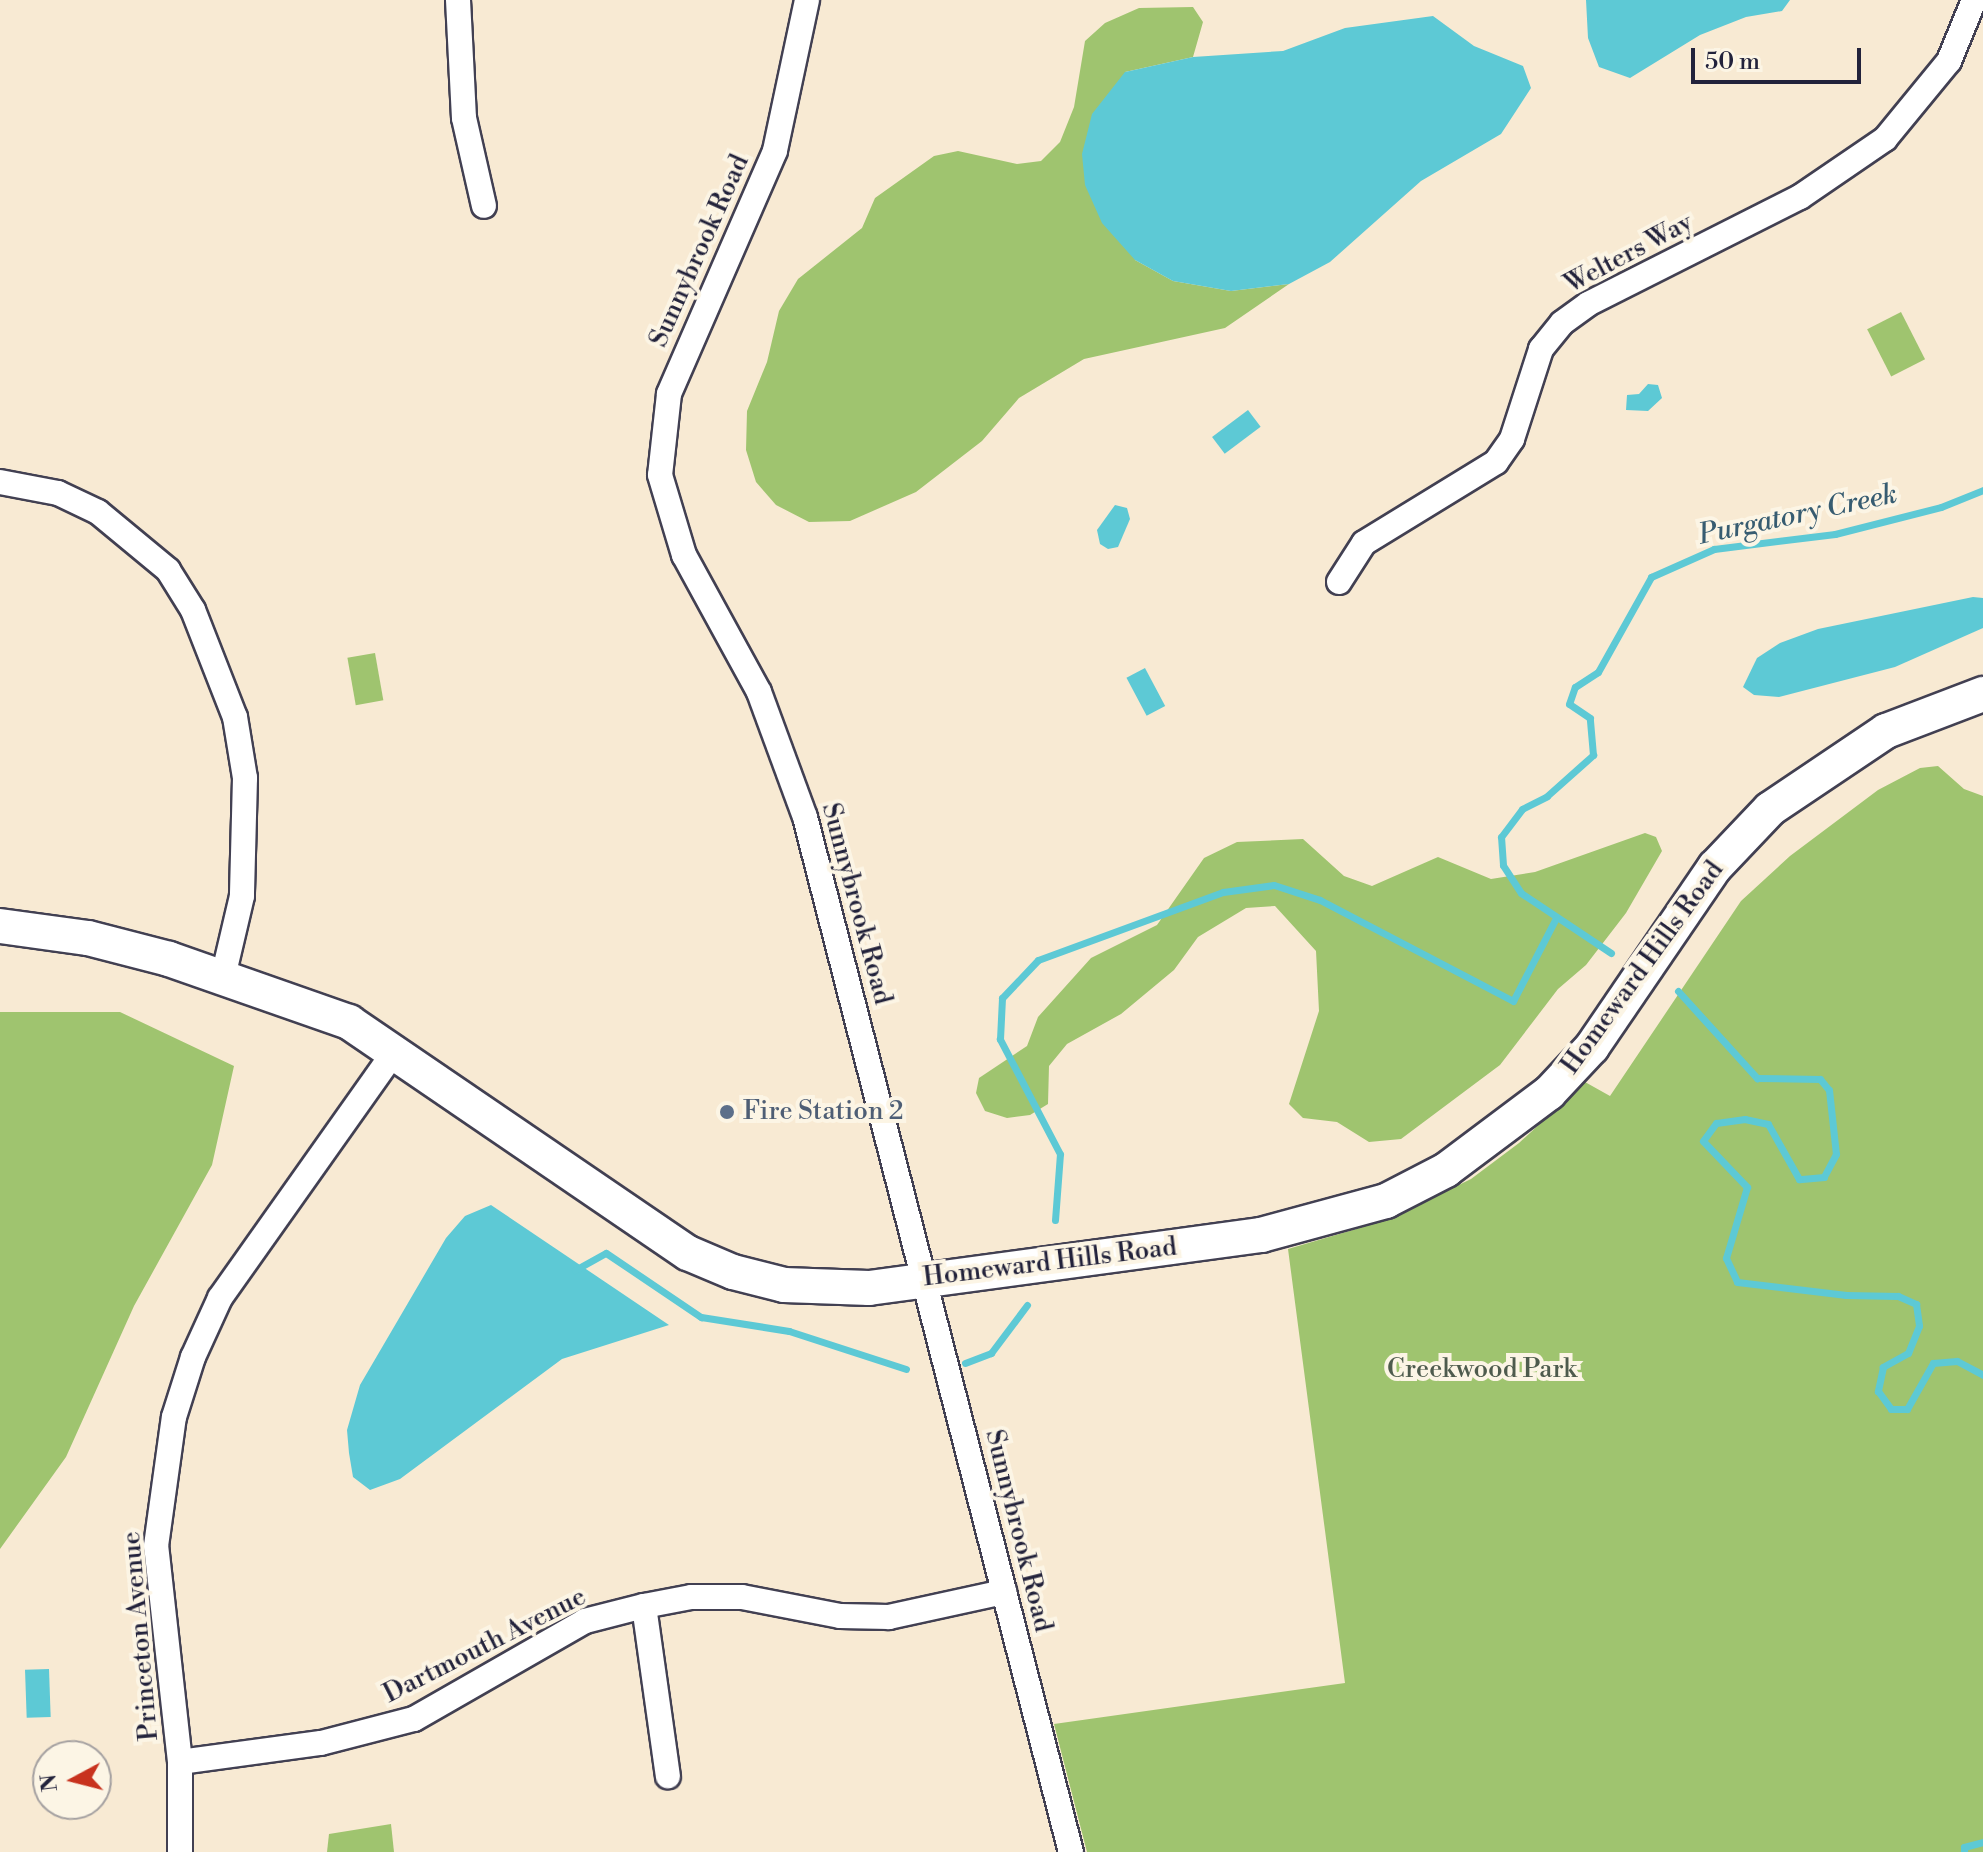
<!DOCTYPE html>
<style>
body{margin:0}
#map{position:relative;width:1983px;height:1852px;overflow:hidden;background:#f8ead3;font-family:"Libre Bodoni",serif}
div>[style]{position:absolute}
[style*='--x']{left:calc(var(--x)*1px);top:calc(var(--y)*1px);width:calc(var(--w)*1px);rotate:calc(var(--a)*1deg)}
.green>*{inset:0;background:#9fc46f;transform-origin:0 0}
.water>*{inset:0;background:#5dc9d5;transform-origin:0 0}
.stream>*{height:7px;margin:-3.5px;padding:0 3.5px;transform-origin:3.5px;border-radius:3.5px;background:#5dc9d5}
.roads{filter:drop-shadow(2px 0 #424052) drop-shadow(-2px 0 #424052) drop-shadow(0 2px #424052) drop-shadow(0 -2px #424052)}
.street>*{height:24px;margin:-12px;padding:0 12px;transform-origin:12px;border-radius:12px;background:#fff}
.secondary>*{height:34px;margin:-17px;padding:0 17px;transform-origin:17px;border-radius:17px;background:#fff}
.dots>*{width:22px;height:22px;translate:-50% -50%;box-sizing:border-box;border:4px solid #fcf5e5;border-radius:50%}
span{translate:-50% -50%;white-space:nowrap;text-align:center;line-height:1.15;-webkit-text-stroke:8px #fcf5e5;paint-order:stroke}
.street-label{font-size:26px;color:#22223b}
.service-label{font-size:26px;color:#4e5e75}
.left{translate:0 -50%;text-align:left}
.park-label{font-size:26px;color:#4e5b4d}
.water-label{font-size:28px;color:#375c71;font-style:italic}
.north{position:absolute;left:32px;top:1740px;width:80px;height:80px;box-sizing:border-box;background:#fcf5e5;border:2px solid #a5a1a1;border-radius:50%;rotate:263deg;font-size:22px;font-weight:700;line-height:32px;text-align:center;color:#22223b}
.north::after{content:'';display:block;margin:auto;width:28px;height:36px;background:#c8321e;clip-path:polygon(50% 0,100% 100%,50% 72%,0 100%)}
.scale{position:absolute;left:1691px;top:48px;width:170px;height:36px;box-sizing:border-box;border:4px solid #22223b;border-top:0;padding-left:10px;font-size:24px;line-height:28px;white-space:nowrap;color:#22223b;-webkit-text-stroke:6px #fcf5e5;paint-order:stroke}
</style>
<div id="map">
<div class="green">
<i style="clip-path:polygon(1193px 7px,1203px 22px,1193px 57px,1125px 72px,1135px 260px,1173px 281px,1231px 291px,1289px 284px,1225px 328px,1084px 359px,1019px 398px,982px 441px,916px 492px,850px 521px,809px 522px,776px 505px,756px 482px,746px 450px,747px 411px,767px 362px,779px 311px,798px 279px,862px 228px,875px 198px,934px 156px,958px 151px,1017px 164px,1041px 161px,1060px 142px,1074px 107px,1085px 41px,1105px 23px,1139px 8px)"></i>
<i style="left:1901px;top:312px;width:53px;height:38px;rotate:63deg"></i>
<i style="left:375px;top:653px;width:48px;height:28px;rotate:80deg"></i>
<i style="clip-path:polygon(1938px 766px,1964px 789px,1983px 796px,1983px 1852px,1087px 1852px,1054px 1724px,1345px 1683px,1288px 1249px,1387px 1220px,1471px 1179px,1519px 1143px,1585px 1082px,1610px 1096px,1741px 901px,1790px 856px,1878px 790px,1920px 768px)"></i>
<i style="clip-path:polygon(1645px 833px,1656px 837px,1662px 851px,1626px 913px,1586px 965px,1558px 989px,1500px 1065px,1401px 1139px,1369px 1142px,1337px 1122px,1303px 1118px,1289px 1104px,1319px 1011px,1316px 951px,1275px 906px,1246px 908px,1198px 937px,1174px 970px,1121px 1014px,1067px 1044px,1049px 1066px,1048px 1104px,1030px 1115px,1007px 1118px,985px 1111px,976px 1093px,979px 1078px,1027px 1046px,1038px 1017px,1091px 958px,1157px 925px,1204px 858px,1237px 842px,1303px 839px,1344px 876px,1372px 886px,1438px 857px,1491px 879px,1535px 872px)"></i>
<i style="clip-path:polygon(0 1012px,120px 1012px,234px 1066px,212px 1165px,134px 1306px,66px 1457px,0 1549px)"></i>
<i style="clip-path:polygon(391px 1824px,394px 1852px,327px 1852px,329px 1834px)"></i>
</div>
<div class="water">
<i style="clip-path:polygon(1586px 0,1790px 0,1782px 11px,1746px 17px,1700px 35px,1630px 78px,1599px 67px,1588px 38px)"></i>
<i style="clip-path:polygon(1433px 16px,1474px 46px,1523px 66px,1531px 88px,1501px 134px,1421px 181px,1330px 262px,1289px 284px,1231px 291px,1173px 281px,1135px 260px,1102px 223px,1085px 185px,1082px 154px,1092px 114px,1125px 72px,1193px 57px,1283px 51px,1345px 28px)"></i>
<i style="clip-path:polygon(1648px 384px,1658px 385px,1662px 398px,1648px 411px,1626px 410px,1627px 395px,1639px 394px)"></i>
<i style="left:1248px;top:410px;width:21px;height:45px;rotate:53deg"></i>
<i style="clip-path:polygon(1115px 505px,1127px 508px,1130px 519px,1118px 547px,1108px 549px,1100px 544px,1097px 530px)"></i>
<i style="clip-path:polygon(1973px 597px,1983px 598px,1983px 628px,1895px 667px,1779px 697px,1754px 695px,1743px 687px,1757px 658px,1780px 643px,1818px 629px)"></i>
<i style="left:1145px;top:668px;width:43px;height:21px;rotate:62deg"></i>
<i style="clip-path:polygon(491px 1205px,669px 1325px,562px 1359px,400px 1479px,370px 1490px,353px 1477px,349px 1453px,347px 1430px,360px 1385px,446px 1238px,465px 1216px)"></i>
<i style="left:49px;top:1669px;width:48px;height:24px;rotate:88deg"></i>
</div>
<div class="stream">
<i style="--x:1611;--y:953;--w:108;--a:-146.3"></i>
<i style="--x:1521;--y:893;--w:33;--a:-123"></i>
<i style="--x:1503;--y:865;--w:28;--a:-94"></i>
<i style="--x:1501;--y:837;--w:35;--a:-53"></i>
<i style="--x:1522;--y:809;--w:28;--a:-27"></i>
<i style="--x:1547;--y:796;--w:62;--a:-41.7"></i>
<i style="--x:1593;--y:755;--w:37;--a:-95"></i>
<i style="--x:1590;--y:718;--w:25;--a:-146"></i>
<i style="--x:1569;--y:704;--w:18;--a:-71"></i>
<i style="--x:1575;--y:687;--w:27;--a:-33"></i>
<i style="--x:1598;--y:672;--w:109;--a:-60.8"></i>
<i style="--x:1651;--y:577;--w:69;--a:-24"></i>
<i style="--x:1714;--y:549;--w:122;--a:-7.1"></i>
<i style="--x:1835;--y:534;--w:109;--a:-14.3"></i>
<i style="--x:1941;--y:507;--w:45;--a:-22"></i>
<i style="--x:1678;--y:991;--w:118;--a:47.8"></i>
<i style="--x:1757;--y:1078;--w:63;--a:0.9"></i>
<i style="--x:1820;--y:1079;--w:14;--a:51"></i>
<i style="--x:1829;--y:1090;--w:64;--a:83.8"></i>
<i style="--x:1836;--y:1154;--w:26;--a:118"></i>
<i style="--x:1824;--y:1177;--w:25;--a:175"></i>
<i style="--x:1799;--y:1179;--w:63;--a:-119.4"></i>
<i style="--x:1768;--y:1124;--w:24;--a:-168"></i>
<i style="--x:1745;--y:1119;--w:29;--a:172"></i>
<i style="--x:1716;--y:1123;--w:22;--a:126"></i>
<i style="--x:1703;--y:1141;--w:64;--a:46.3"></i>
<i style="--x:1747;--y:1187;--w:74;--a:106.5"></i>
<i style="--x:1726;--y:1258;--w:26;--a:65"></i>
<i style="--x:1737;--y:1282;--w:110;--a:6.8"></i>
<i style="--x:1846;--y:1295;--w:52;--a:1.1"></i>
<i style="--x:1898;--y:1296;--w:20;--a:24"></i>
<i style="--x:1916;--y:1304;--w:22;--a:82"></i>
<i style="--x:1919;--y:1326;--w:29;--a:112"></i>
<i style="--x:1908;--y:1353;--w:29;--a:151"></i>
<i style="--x:1883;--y:1367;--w:25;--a:102"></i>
<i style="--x:1878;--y:1391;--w:22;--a:54"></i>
<i style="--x:1891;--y:1409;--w:16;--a:0"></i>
<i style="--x:1907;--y:1409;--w:53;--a:-60.5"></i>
<i style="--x:1933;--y:1363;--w:24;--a:-5"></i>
<i style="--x:1957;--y:1361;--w:30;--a:28"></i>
<i style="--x:1055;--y:1220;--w:66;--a:-85.7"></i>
<i style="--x:1060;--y:1154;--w:130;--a:-117.6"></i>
<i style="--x:1000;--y:1039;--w:41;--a:-87.2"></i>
<i style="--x:1002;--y:998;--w:52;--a:-46.5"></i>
<i style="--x:1038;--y:960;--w:197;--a:-20.2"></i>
<i style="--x:1223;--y:892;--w:51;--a:-7.8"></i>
<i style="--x:1274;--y:885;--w:48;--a:18.1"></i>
<i style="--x:1320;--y:900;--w:218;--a:27.6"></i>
<i style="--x:1513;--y:1001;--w:93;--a:-62.6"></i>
<i style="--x:575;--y:1270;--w:35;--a:-29"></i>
<i style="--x:606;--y:1253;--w:115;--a:34"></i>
<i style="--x:701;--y:1317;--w:89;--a:9"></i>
<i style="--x:789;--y:1331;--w:123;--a:18"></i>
<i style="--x:965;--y:1363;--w:28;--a:-21"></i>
<i style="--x:991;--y:1353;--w:60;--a:-53.1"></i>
<i style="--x:1964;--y:1852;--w:5;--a:-90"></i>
<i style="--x:1964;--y:1847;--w:20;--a:-15"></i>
</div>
<div class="roads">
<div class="street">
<i style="--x:458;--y:0;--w:118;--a:87.1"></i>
<i style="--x:464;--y:118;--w:90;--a:77.2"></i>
<i style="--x:807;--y:0;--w:154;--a:102"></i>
<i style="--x:775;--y:151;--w:265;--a:113.6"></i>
<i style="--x:669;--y:394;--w:81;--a:96.3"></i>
<i style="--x:660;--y:475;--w:84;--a:73.3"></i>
<i style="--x:684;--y:555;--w:156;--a:61.3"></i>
<i style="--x:759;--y:692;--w:133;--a:69.8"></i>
<i style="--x:805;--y:817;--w:1069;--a:75.59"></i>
<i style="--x:0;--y:482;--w:59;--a:10.7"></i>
<i style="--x:58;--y:493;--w:44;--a:25.4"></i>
<i style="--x:98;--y:512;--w:91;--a:39.6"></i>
<i style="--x:168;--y:570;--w:47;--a:58"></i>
<i style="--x:193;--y:610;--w:115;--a:68.6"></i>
<i style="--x:235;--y:717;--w:62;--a:80.7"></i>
<i style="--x:245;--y:778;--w:118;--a:91.5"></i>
<i style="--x:242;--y:896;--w:83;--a:103.2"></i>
<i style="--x:1339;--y:582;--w:46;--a:-57.3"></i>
<i style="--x:1364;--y:543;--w:155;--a:-31.5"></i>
<i style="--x:1496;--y:462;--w:28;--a:-55"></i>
<i style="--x:1512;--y:439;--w:95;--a:-72.1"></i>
<i style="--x:1541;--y:349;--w:33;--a:-51"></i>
<i style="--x:1562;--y:323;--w:32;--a:-36"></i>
<i style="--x:1588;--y:304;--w:237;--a:-26.8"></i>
<i style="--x:1800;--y:197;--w:103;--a:-34.3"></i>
<i style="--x:1885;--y:139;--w:101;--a:-50.6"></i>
<i style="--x:1949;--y:61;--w:66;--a:-67.7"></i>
<i style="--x:644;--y:1606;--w:172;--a:82"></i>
<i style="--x:180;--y:1762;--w:142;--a:-7.7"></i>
<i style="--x:321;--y:1743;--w:96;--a:-14.5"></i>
<i style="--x:414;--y:1719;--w:197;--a:-29.8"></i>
<i style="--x:585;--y:1621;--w:61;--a:-14.3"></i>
<i style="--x:644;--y:1606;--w:48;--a:-10.8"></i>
<i style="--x:691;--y:1597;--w:51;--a:0"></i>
<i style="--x:742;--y:1597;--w:100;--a:11"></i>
<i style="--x:840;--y:1616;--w:49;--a:1.2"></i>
<i style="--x:889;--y:1617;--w:118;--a:-12.3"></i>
<i style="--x:180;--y:1852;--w:90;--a:-90"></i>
<i style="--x:180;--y:1762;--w:217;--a:-96.3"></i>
<i style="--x:156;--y:1546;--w:130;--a:-82.1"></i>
<i style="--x:174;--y:1417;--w:63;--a:-72.4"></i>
<i style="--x:193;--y:1357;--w:65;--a:-65.4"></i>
<i style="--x:220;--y:1298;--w:305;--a:-54.7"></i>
</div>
<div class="secondary">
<i style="--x:0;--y:926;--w:89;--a:7.8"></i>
<i style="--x:88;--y:938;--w:84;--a:14.5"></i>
<i style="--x:169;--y:959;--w:191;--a:19.3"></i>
<i style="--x:349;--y:1022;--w:410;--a:34.3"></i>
<i style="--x:688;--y:1253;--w:49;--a:22.9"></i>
<i style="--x:733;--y:1272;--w:53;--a:14.3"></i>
<i style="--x:784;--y:1285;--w:85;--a:2"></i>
<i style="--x:869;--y:1288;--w:396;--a:-7.7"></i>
<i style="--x:1261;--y:1235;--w:130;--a:-15.2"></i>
<i style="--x:1386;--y:1201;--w:68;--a:-27.3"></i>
<i style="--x:1446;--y:1170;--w:129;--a:-36.8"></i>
<i style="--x:1549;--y:1093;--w:63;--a:-46.9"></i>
<i style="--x:1592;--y:1047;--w:218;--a:-55.7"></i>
<i style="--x:1715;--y:867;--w:80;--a:-46.5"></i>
<i style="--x:1770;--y:809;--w:140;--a:-33.9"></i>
<i style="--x:1886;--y:731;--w:104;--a:-20.9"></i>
</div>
</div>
<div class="dots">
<i style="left:727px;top:1112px;background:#5c6f8a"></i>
</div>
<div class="street-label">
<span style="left:700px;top:251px;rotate:-66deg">Sunnybrook Road</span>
<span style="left:1629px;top:254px;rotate:-28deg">Welters Way</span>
<span style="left:856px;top:904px;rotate:75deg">Sunnybrook Road</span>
<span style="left:1643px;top:968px;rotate:-54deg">Homeward Hills Road</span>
<span style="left:1050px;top:1263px;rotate:-7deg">Homeward Hills Road</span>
<span style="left:1018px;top:1531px;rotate:76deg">Sunnybrook Road</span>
<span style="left:141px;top:1636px;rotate:-95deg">Princeton Avenue</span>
<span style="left:485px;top:1646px;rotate:-27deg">Dartmouth Avenue</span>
</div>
<div class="service-label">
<span class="left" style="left:743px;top:1112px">Fire Station 2</span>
</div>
<div class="park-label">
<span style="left:1482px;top:1370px">Creekwood Park</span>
</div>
<div class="water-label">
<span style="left:1798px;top:515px;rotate:-12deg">Purgatory Creek</span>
</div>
<div class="north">N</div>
<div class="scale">50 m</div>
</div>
